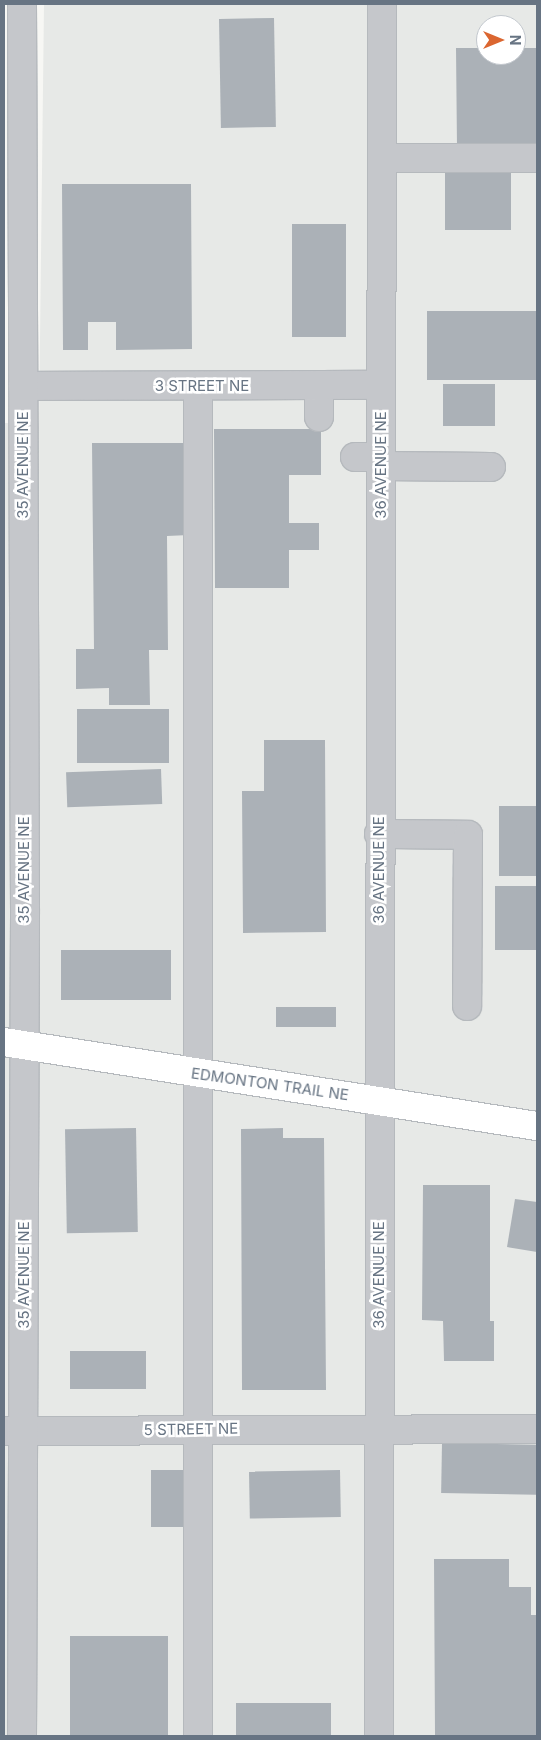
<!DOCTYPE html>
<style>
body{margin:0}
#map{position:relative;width:541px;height:1740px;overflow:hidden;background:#f7f7f4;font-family:Inter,sans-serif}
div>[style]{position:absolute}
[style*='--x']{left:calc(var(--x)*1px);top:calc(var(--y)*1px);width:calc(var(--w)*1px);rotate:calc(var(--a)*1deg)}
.built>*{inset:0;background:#e7e9e7}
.building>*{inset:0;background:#abb1b7;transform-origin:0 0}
.roads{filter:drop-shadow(1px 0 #b5b9bd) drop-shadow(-1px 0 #b5b9bd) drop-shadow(0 1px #b5b9bd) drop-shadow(0 -1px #b5b9bd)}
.minor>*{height:28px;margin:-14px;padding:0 14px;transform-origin:14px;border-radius:14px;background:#c5c7cb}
.major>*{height:28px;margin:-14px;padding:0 14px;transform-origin:14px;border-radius:14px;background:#fff}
span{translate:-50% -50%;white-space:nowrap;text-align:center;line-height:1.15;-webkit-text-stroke:5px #fff;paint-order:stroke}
.street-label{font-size:15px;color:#677483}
.frame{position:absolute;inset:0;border:5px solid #677483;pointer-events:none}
.north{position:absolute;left:476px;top:15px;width:50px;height:50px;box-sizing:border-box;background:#fff;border:1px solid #c2c7cd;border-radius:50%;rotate:90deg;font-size:14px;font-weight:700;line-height:20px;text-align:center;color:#677483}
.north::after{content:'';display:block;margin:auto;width:18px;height:22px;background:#db6630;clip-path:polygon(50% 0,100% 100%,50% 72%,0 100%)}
</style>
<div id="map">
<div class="built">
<i style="clip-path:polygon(evenodd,44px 4px,537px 4px,537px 1736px,4px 1736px,4px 423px,39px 423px,44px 4px,486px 25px,516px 25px,516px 55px,486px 55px,486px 25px)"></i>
</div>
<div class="building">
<i style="left:274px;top:18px;width:109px;height:55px;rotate:89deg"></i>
<i style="clip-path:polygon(456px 48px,486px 48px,486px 55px,516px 55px,516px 48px,537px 48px,537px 148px,457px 148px)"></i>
<i style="left:445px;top:173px;width:66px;height:57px"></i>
<i style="clip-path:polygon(62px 184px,191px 184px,192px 349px,116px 350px,116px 322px,88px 322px,88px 350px,63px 350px)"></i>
<i style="left:292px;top:224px;width:54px;height:113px"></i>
<i style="left:537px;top:311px;width:69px;height:110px;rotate:90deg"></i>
<i style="left:495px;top:384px;width:42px;height:52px;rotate:90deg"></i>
<i style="clip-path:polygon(214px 429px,321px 429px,321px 475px,289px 475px,289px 523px,319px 523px,319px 550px,289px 550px,289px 588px,215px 588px)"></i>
<i style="clip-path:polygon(92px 443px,188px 443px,189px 535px,167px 536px,168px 650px,149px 650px,150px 705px,109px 705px,109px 688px,76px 689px,76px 649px,94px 649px)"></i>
<i style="left:169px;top:709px;width:54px;height:92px;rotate:90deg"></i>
<i style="clip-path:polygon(264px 740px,325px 740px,326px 932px,243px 933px,242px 791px,264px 791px)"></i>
<i style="left:161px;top:769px;width:35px;height:95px;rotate:88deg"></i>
<i style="left:499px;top:806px;width:38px;height:70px"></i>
<i style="left:495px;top:886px;width:42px;height:64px"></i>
<i style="left:171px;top:950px;width:50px;height:110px;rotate:90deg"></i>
<i style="left:276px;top:1007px;width:60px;height:20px"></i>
<i style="left:136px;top:1128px;width:104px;height:71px;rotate:89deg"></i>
<i style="clip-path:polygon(283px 1128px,283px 1138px,324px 1138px,326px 1390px,242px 1390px,241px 1129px)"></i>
<i style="clip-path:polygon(423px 1185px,490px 1185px,490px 1321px,494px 1321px,494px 1361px,444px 1361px,443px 1321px,422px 1320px)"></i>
<i style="clip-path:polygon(515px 1199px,537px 1202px,537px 1252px,507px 1247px)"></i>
<i style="left:146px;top:1351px;width:38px;height:76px;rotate:90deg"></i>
<i style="left:442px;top:1443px;width:95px;height:50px;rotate:1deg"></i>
<i style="left:151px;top:1470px;width:40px;height:57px"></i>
<i style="left:340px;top:1470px;width:47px;height:91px;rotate:89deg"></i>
<i style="clip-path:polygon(434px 1559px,509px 1559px,509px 1587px,531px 1587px,531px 1615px,537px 1615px,537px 1736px,435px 1736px)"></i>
<i style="left:70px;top:1636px;width:98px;height:100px"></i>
<i style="left:331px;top:1703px;width:33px;height:95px;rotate:90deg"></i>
</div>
<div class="roads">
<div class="minor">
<i style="--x:382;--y:158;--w:155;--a:0"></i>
<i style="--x:319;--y:385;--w:32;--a:90"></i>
<i style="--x:23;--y:386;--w:358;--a:-0.2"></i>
<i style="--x:355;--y:457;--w:26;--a:0"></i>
<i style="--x:381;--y:466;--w:110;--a:0.5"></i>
<i style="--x:379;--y:834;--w:89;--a:0.6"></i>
<i style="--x:468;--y:835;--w:171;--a:90.3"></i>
<i style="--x:4;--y:1431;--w:533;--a:-0.21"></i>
<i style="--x:22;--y:1736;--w:827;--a:-89.79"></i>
<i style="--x:25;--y:909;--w:905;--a:-90.19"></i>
<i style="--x:198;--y:1736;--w:1350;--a:-90"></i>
<i style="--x:379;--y:1736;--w:1732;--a:-89.9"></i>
</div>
<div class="major">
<i style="--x:4;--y:1042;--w:540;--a:8.96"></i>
</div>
</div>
<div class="street-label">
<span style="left:202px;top:386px">3 STREET NE</span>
<span style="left:23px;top:465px;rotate:-90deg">35 AVENUE NE</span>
<span style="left:381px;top:465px;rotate:-90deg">36 AVENUE NE</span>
<span style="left:24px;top:870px;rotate:-90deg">35 AVENUE NE</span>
<span style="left:379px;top:870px;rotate:-90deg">36 AVENUE NE</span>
<span style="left:270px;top:1084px;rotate:8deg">EDMONTON TRAIL NE</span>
<span style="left:24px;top:1275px;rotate:-90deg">35 AVENUE NE</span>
<span style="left:379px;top:1275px;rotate:-90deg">36 AVENUE NE</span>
<span style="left:191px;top:1429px;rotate:-1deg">5 STREET NE</span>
</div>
<div class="frame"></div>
<div class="north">N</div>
</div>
